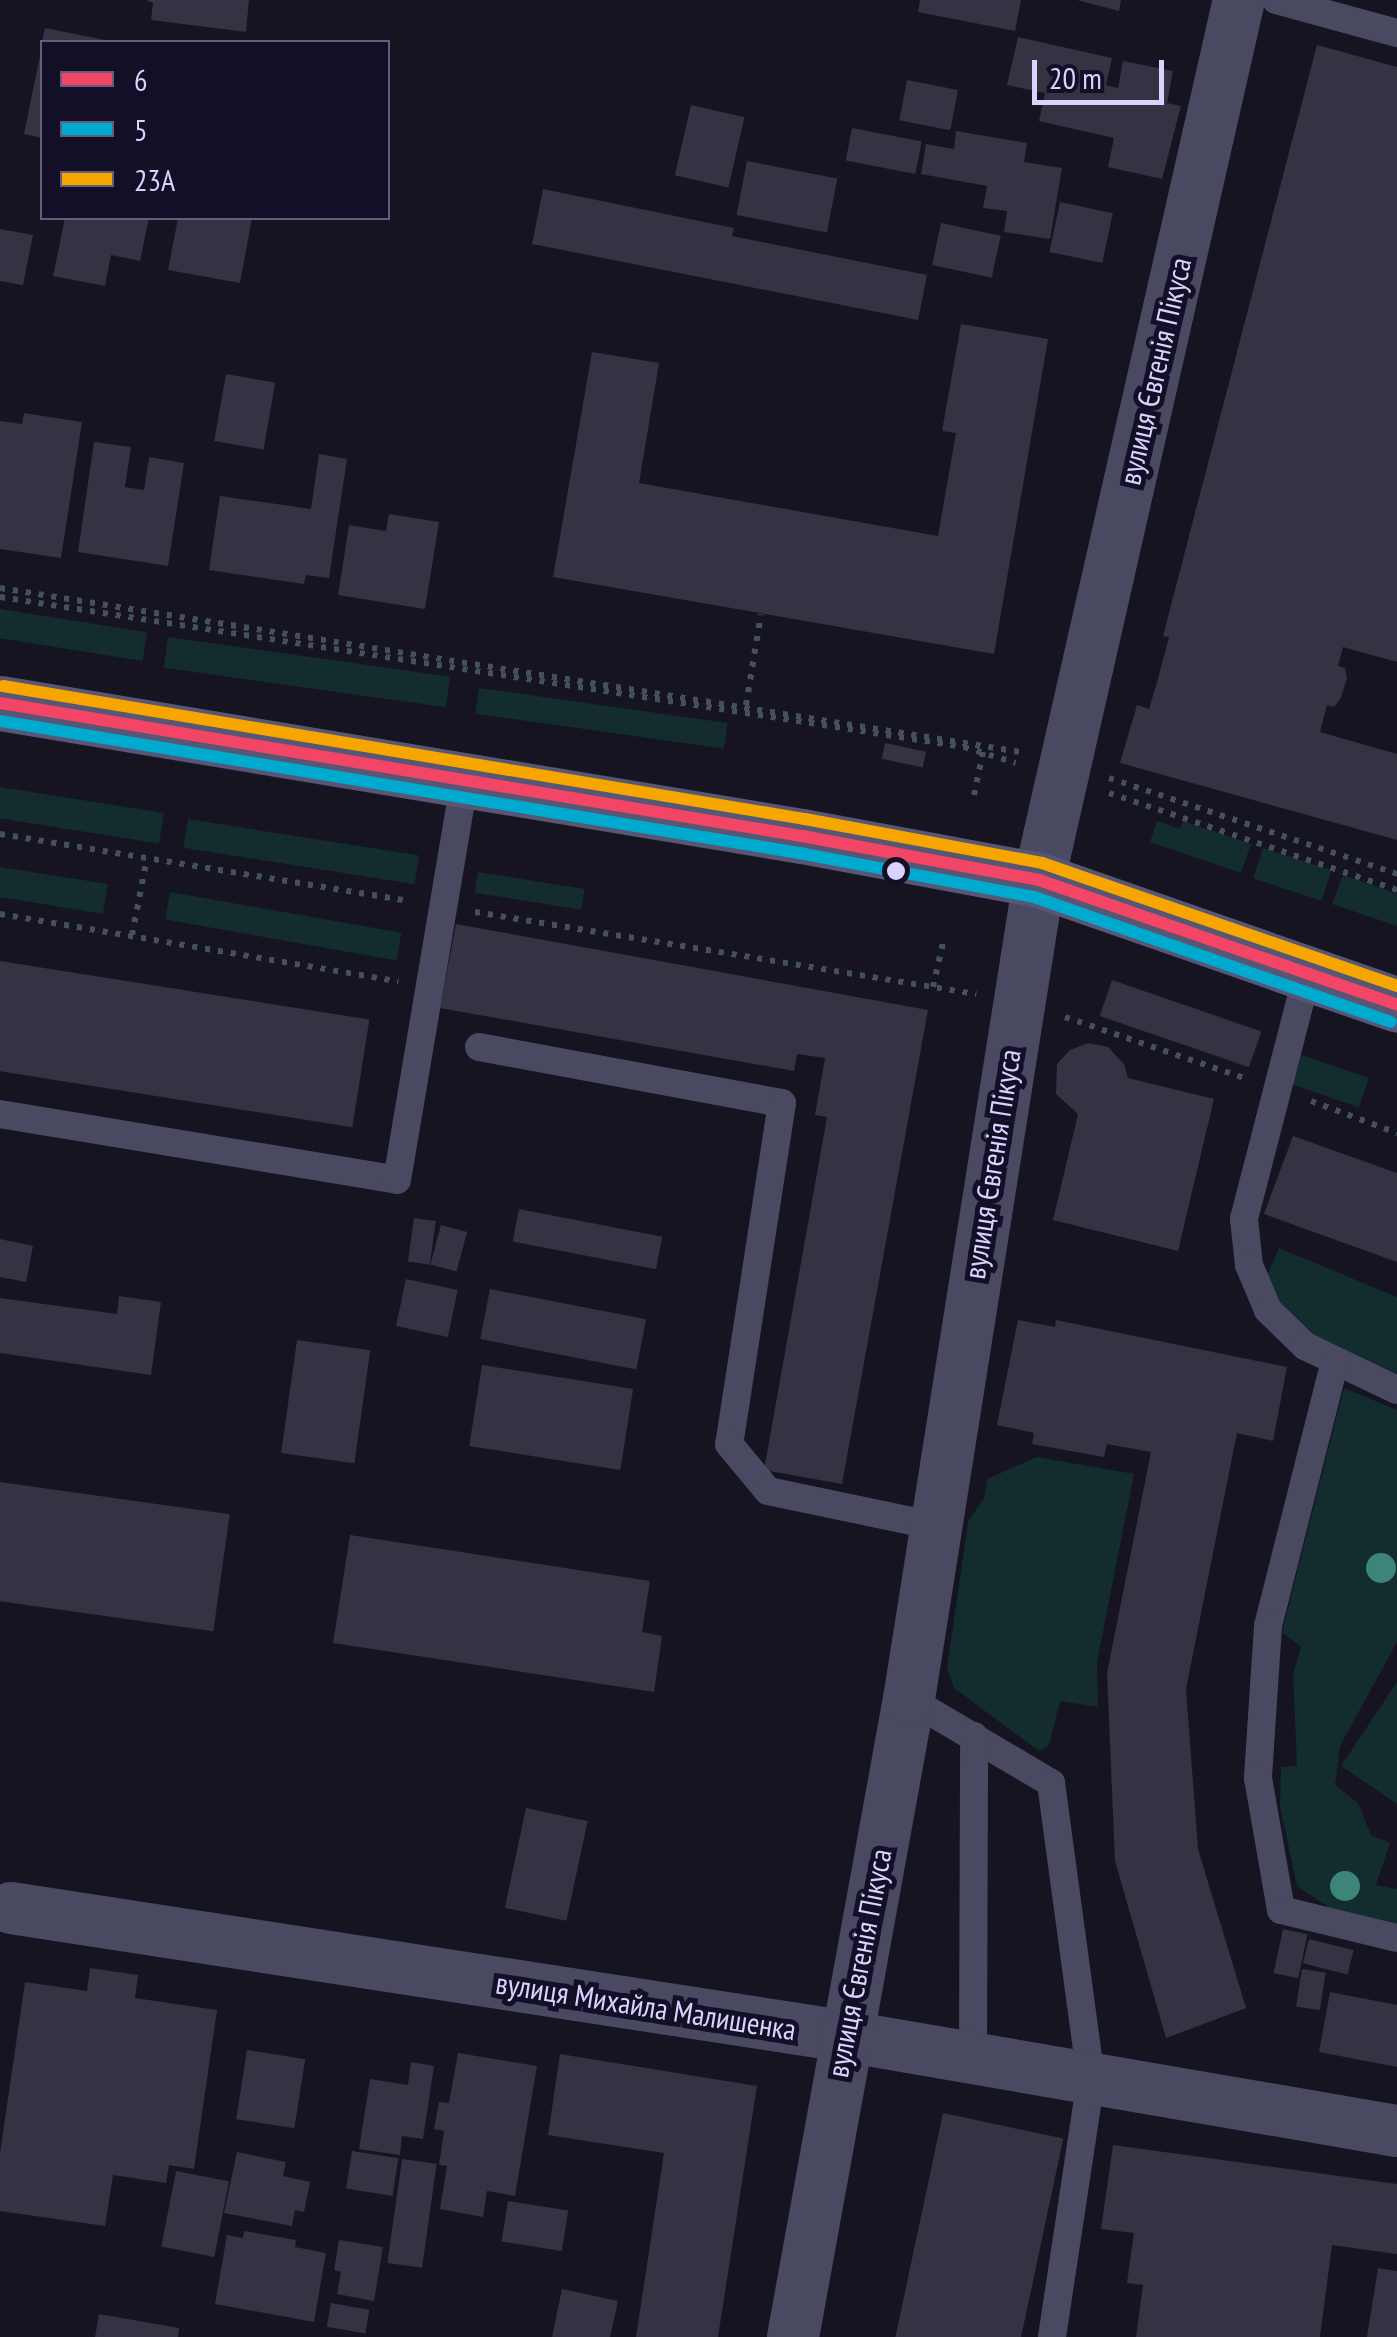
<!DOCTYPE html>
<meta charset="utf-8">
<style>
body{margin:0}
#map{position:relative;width:1397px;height:2337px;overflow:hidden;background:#161421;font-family:"PT Sans Narrow",sans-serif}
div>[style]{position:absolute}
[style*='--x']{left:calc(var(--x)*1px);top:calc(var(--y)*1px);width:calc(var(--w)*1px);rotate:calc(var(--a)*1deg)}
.green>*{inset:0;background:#132c2d;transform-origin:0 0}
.building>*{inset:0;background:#343243;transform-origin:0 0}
.path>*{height:6px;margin-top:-3px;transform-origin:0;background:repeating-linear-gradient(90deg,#44505f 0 5px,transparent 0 13px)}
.service>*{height:28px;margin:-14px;padding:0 14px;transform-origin:14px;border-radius:14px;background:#4a4962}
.minor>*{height:52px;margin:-26px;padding:0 26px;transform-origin:26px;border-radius:26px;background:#4a4962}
.secondary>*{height:55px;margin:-27.5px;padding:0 27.5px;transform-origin:27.5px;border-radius:27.5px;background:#575674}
.bus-1>*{height:12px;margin:-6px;padding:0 6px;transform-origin:6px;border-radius:6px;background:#f34667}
.bus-2>*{height:12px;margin:-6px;padding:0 6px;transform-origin:6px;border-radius:6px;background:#00a9ce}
.bus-3>*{height:12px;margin:-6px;padding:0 6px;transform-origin:6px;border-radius:6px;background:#f7a600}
.trees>*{width:30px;height:30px;margin:-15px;border-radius:50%;background:#3e8478}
.dots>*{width:28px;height:28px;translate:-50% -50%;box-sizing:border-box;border:5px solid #130f26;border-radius:50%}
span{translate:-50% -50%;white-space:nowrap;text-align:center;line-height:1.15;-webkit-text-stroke:10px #130f26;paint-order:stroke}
.street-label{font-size:30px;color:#d9d4ff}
.legend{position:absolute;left:40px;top:40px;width:350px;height:180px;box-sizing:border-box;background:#130f26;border:2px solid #625e7d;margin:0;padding:12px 18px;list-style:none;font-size:30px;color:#d9d4ff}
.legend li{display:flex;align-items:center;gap:20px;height:50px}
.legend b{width:50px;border:2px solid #625e7d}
.scale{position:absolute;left:1032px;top:60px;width:132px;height:45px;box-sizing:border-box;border:5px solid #d9d4ff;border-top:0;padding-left:12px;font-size:30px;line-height:35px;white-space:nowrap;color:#d9d4ff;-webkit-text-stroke:8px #130f26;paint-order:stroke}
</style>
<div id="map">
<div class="green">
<i style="left:0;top:609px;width:149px;height:29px;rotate:9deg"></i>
<i style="left:168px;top:637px;width:285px;height:31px;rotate:8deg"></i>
<i style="left:479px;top:688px;width:251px;height:26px;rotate:8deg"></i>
<i style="left:0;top:787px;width:166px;height:31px;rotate:9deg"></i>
<i style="left:188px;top:819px;width:234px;height:29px;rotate:9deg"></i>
<i style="clip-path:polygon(1157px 821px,1180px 829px,1183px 821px,1251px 844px,1241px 873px,1150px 842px)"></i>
<i style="left:1263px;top:848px;width:72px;height:32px;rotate:18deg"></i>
<i style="left:0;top:867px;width:109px;height:30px;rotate:9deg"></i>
<i style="left:478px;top:872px;width:108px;height:21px;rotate:9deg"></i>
<i style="clip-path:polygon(1343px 875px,1397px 894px,1397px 926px,1332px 904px)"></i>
<i style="left:170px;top:892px;width:235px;height:28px;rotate:10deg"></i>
<i style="left:1299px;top:1054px;width:74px;height:31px;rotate:19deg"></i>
<i style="clip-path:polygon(1279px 1248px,1397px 1297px,1397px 1380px,1305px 1336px,1275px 1303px,1266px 1278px)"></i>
<i style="clip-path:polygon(1344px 1388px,1397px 1410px,1397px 1642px,1340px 1746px,1335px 1785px,1358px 1803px,1371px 1835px,1390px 1843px,1376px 1885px,1397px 1889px,1397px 1926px,1330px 1908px,1297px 1886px,1280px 1806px,1281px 1767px,1297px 1766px,1293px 1675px,1301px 1647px,1282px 1632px)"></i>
<i style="clip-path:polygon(1037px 1457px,1134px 1474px,1097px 1662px,1098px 1707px,1060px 1701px,1049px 1745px,1039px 1751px,954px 1688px,947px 1668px,968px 1522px,984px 1498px,987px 1479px)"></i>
<i style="clip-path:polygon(1397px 1682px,1397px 1804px,1341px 1766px)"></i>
</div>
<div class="building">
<i style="clip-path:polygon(146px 0,249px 0,246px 32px,151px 20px,153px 3px)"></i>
<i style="clip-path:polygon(920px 0,1021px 0,1015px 31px,918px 12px)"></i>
<i style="clip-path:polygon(1077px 0,1121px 0,1119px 11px)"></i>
<i style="clip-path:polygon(45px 28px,110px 41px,110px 42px,42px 42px)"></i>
<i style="clip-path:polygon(1018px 37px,1112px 58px,1106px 85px,1118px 88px,1123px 61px,1173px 71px,1167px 103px,1181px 106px,1162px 179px,1108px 167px,1114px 138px,1039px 121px,1045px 93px,1007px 85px)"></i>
<i style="clip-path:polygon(1317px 45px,1397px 67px,1397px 662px,1343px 647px,1338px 666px,1345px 668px,1347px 678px,1341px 698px,1334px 707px,1327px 705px,1320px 732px,1397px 754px,1397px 840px,1120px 763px,1137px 705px,1149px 709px,1156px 686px,1169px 637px,1163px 636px)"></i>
<i style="clip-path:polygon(41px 51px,42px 51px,42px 138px,24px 134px)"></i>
<i style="left:907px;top:80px;width:52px;height:41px;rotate:11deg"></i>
<i style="left:691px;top:105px;width:55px;height:72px;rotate:13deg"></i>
<i style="left:852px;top:128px;width:71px;height:33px;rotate:11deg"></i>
<i style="clip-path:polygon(956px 131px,1027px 143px,1024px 162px,1062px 168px,1050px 239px,1004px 232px,1007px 211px,983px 208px,987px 186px,921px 174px,926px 144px,954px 149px)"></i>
<i style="left:747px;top:161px;width:92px;height:55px;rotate:11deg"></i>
<i style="clip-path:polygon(543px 189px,734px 228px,732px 236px,927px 275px,918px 320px,532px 244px)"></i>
<i style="left:1060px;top:202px;width:54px;height:51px;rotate:12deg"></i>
<i style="clip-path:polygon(65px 218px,149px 218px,140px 261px,111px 255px,105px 286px,53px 276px)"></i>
<i style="clip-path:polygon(178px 218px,252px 218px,240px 283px,168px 270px)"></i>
<i style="left:941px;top:223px;width:61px;height:43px;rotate:12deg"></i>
<i style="clip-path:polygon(0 229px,33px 235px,23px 285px,0 281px)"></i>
<i style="clip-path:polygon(961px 324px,1048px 339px,994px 654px,553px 577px,592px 352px,659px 363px,639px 483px,938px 536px,956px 433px,942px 431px)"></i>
<i style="left:226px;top:374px;width:50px;height:68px;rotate:10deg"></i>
<i style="clip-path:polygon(24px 413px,82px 422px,61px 558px,0 549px,0 421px,22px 424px)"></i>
<i style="clip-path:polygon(94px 442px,131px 447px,125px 487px,144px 490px,149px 457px,184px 463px,168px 566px,78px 552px)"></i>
<i style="clip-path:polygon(319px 454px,347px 459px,329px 578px,306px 575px,304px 584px,209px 570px,220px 496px,311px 509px)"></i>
<i style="clip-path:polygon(389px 514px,439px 522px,425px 609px,338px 595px,349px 525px,386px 531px)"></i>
<i style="left:885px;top:743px;width:42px;height:16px;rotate:12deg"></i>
<i style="clip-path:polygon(456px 924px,928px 1010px,842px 1484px,764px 1470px,827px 1117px,815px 1115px,825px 1058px,797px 1054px,794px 1071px,440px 1008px)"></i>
<i style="left:0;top:961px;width:374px;height:109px;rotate:9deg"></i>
<i style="left:1112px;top:980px;width:158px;height:38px;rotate:19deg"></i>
<i style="clip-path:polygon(1088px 1043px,1108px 1047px,1124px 1064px,1128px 1078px,1214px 1099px,1178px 1251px,1053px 1220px,1078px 1114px,1056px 1094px,1057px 1064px,1070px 1050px)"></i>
<i style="clip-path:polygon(1293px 1136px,1397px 1173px,1397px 1262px,1264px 1214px)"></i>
<i style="left:519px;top:1209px;width:146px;height:33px;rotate:11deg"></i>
<i style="left:414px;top:1218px;width:22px;height:44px;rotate:8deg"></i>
<i style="left:441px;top:1225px;width:27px;height:41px;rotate:15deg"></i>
<i style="clip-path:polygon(0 1239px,33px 1246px,26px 1282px,0 1277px)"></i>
<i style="left:406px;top:1279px;width:53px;height:48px;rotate:12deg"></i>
<i style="left:490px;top:1289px;width:159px;height:51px;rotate:11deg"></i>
<i style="clip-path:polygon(119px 1296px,161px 1302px,151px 1375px,0 1353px,0 1298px,117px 1314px)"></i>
<i style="clip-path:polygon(1018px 1320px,1055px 1327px,1056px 1320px,1287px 1367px,1273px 1441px,1237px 1433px,1186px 1689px,1198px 1849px,1246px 2008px,1166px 2038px,1115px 1861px,1107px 1673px,1151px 1452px,1107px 1444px,1104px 1457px,1032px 1444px,1034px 1433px,997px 1425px)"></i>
<i style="left:297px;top:1340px;width:74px;height:114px;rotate:8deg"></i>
<i style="left:482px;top:1365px;width:153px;height:82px;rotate:9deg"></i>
<i style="left:0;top:1482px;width:232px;height:118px;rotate:8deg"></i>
<i style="clip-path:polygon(350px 1535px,650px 1581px,642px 1632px,662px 1636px,654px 1692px,333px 1643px)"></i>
<i style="left:526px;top:1808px;width:63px;height:102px;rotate:12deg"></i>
<i style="left:1283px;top:1929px;width:25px;height:45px;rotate:12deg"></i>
<i style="left:1309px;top:1939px;width:46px;height:25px;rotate:14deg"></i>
<i style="clip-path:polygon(90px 1968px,138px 1975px,135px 1998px,217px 2010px,194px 2169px,169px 2165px,166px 2183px,113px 2175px,105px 2226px,0 2211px,0 2153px,25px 1982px,87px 1991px)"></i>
<i style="left:1302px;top:1969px;width:24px;height:38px;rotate:9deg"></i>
<i style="clip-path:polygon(1330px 1992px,1397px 2005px,1397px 2067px,1319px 2052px)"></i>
<i style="left:247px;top:2050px;width:59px;height:70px;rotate:9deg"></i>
<i style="clip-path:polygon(458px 2053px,537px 2066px,515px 2196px,487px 2191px,483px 2217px,440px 2209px,447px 2166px,439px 2165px,444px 2131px,434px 2129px,439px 2102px,449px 2103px)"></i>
<i style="clip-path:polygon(560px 2054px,757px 2086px,718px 2337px,636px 2337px,664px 2153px,548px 2135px)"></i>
<i style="clip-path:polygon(411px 2062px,434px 2066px,423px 2139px,402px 2136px,400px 2155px,359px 2149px,370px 2079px,408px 2085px)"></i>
<i style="left:943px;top:2113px;width:123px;height:229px;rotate:12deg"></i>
<i style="clip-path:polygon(1113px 2145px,1397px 2184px,1397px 2254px,1332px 2245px,1320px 2337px,1136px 2337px,1143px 2285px,1127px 2283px,1134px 2233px,1101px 2229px)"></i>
<i style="left:352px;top:2151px;width:47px;height:38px;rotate:9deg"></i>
<i style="clip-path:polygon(237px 2152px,286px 2162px,283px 2176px,310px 2182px,304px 2212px,295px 2210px,292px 2226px,224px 2213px)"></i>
<i style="left:402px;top:2159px;width:35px;height:105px;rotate:8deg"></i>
<i style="left:176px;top:2171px;width:54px;height:77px;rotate:11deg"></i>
<i style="left:508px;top:2201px;width:61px;height:41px;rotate:9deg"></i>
<i style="clip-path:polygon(244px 2231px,296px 2240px,295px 2247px,326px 2253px,314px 2322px,215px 2304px,227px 2235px,243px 2238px)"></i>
<i style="clip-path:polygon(339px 2240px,383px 2247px,374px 2301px,337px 2294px,341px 2272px,334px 2270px)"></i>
<i style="clip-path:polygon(1378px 2268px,1397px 2271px,1397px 2337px,1367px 2337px)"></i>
<i style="clip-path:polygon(562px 2289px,618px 2301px,610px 2337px,552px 2337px)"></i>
<i style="left:331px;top:2303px;width:39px;height:24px;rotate:10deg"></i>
<i style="clip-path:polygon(99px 2314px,179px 2328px,178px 2337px,95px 2337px)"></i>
</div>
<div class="path">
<i style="--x:0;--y:588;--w:1033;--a:9.13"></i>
<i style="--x:0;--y:597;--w:976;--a:8.84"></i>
<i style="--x:964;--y:747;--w:54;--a:17.1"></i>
<i style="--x:746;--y:705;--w:92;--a:-80.6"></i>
<i style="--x:1109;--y:778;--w:304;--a:18.4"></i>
<i style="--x:1109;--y:793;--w:304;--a:18.6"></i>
<i style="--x:974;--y:795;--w:44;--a:-78.2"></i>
<i style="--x:0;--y:834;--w:413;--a:9.3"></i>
<i style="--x:475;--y:912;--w:508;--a:9.3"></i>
<i style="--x:0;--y:914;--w:404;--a:9.6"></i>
<i style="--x:132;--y:935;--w:78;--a:-79"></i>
<i style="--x:933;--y:987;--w:50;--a:-77.3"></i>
<i style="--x:1065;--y:1017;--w:192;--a:18.8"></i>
<i style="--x:1311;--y:1101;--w:92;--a:20.4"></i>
</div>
<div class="service">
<i style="--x:1276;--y:0;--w:125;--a:15.3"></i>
<i style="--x:1307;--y:975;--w:252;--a:104.5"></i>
<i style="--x:1244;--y:1219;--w:46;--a:83.8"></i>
<i style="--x:1249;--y:1265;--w:49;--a:67.1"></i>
<i style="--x:1268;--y:1310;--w:52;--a:44.2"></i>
<i style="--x:1305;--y:1346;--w:102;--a:25.6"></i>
<i style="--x:479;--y:1047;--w:308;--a:10.5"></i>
<i style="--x:782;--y:1103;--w:345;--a:98.8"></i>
<i style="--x:729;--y:1444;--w:61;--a:50.3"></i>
<i style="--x:768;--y:1491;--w:171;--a:11.8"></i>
<i style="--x:0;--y:1114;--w:402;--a:9.4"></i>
<i style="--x:397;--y:1180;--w:407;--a:-80.4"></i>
<i style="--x:1335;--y:1361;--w:273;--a:104.2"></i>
<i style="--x:1268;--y:1626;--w:152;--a:93.8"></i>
<i style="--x:1258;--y:1778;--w:134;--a:80.1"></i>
<i style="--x:1281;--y:1910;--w:119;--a:13.6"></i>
<i style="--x:909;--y:1699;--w:165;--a:30.6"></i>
<i style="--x:1051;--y:1783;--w:299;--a:82.3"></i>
<i style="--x:1091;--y:2079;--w:261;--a:98.6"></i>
<i style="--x:973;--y:2058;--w:322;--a:-89.8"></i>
</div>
<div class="minor">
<i style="--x:11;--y:1908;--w:843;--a:8.74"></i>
<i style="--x:844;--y:2036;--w:561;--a:9.75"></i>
<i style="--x:793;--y:2337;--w:648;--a:-79.7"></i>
<i style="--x:909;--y:1699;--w:829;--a:-80.98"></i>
<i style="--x:1039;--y:880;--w:902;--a:-77.2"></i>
</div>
<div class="secondary">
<i style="--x:0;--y:703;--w:813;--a:9.42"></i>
<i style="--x:802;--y:836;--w:241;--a:10.5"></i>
<i style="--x:1039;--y:880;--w:379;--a:19.2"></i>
</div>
<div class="bus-1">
<i style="--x:0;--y:703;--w:813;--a:9.42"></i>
<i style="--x:802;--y:836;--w:241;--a:10.5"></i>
<i style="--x:1039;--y:880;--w:379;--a:19.2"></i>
</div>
<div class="bus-2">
<i style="--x:0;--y:721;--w:810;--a:9.38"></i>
<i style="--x:799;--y:853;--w:239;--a:10.6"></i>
<i style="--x:1034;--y:897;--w:378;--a:19.3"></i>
</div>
<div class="bus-3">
<i style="--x:3;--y:686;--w:813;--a:9.42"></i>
<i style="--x:805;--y:819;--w:241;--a:10.5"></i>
<i style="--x:1042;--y:863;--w:376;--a:19.1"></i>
</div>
<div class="trees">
<i style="left:1381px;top:1568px"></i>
<i style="left:1345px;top:1886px"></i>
</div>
<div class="dots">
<i style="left:896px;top:871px;background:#d9d4ff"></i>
</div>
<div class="street-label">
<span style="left:1155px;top:371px;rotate:-77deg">вулиця Євгенія Пікуса</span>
<span style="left:992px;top:1164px;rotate:-81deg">вулиця Євгенія Пікуса</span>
<span style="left:859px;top:1963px;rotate:-79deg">вулиця Євгенія Пікуса</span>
<span style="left:646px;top:2006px;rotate:9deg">вулиця Михайла Малишенка</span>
</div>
<ul class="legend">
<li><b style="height:12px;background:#f34667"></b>6</li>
<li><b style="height:12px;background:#00a9ce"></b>5</li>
<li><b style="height:12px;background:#f7a600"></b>23А</li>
</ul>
<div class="scale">20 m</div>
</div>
